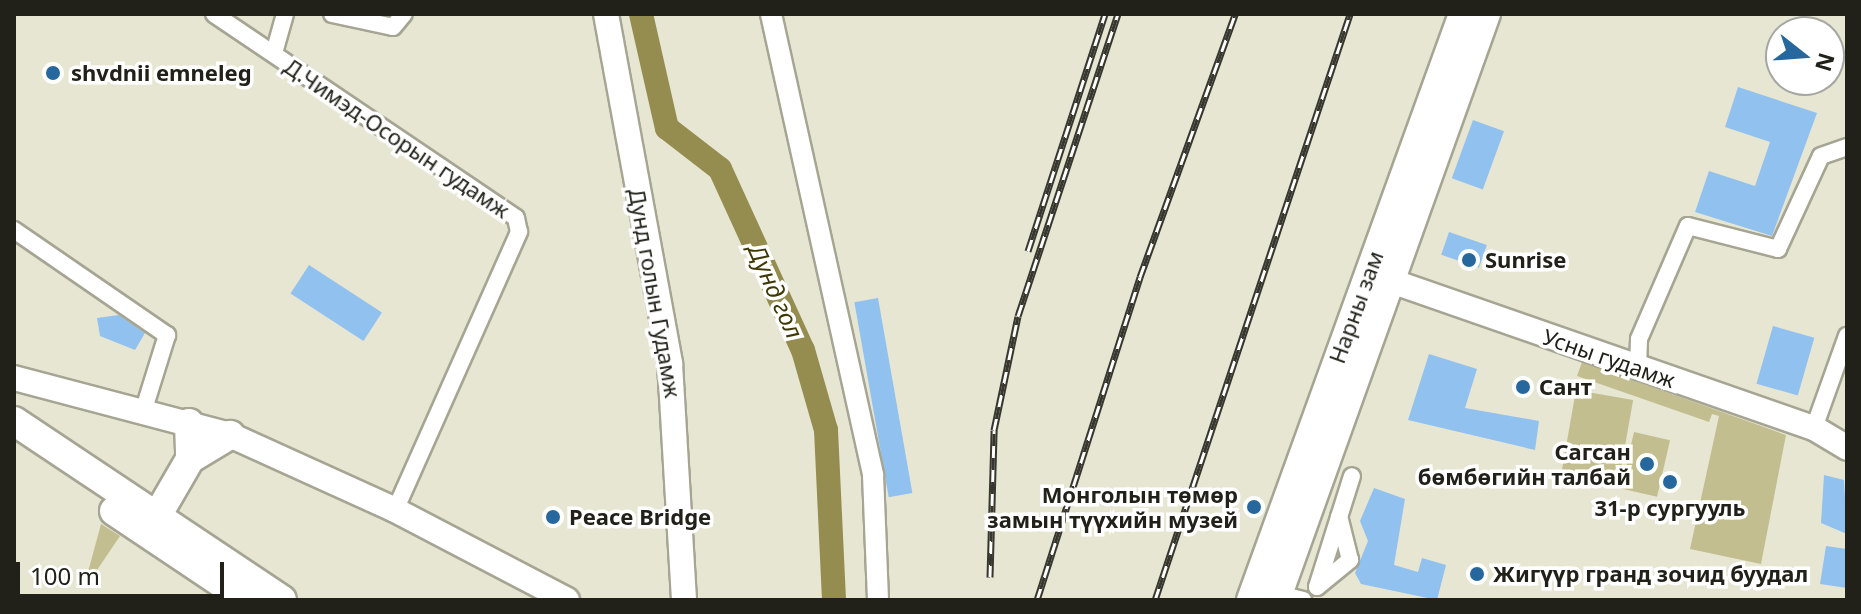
<!DOCTYPE html>
<meta charset="utf-8">
<style>
body{margin:0}
#map{position:relative;width:1861px;height:614px;overflow:hidden;background:#e7e6d3;font-family:"Noto Sans",sans-serif}
div>[style]{position:absolute}
[style*='--x']{left:calc(var(--x)*1px);top:calc(var(--y)*1px);width:calc(var(--w)*1px);rotate:calc(var(--a)*1deg)}
.green>*{inset:0;background:#c3be8f;transform-origin:0 0}
.river>*{height:24px;margin:-12px;padding:0 12px;transform-origin:12px;border-radius:12px;background:#948d4f}
.building>*{inset:0;background:#91c1ef;transform-origin:0 0}
.roads{filter:drop-shadow(2px 0 #a6a593) drop-shadow(-2px 0 #a6a593) drop-shadow(0 2px #a6a593) drop-shadow(0 -2px #a6a593)}
.minor>*{height:16px;margin:-8px;padding:0 8px;transform-origin:8px;border-radius:8px;background:#fff}
.tertiary>*{height:20px;margin:-10px;padding:0 10px;transform-origin:10px;border-radius:10px;background:#fff}
.secondary>*{height:24px;margin:-12px;padding:0 12px;transform-origin:12px;border-radius:12px;background:#fff}
.primary>*{height:26px;margin:-13px;padding:0 13px;transform-origin:13px;border-radius:13px;background:#fff}
.trunk>*{height:28px;margin:-14px;padding:0 14px;transform-origin:14px;border-radius:14px;background:#fff}
.rail>*{height:7px;margin-top:-3.5px;transform-origin:0;background:repeating-linear-gradient(90deg,#fff 0 12px,#37372f 0 24px);box-sizing:border-box;border-block:2px solid #37372f}
.dots>*{width:22px;height:22px;translate:-50% -50%;box-sizing:border-box;border:4px solid #fff;border-radius:50%}
span{translate:-50% -50%;white-space:nowrap;text-align:center;line-height:1.15;-webkit-text-stroke:7px #fff;paint-order:stroke}
.poi-label{font-size:22px;color:#21211a;font-weight:700}
.left{translate:0 -50%;text-align:left}
.right{translate:-100% -50%;text-align:right}
.street-label{font-size:22px;color:#21211a}
.water-label{font-size:24px;color:#3f3904;font-style:italic}
.frame{position:absolute;inset:0;border:16px solid #21211a;pointer-events:none}
.north{position:absolute;left:1765px;top:16px;width:80px;height:80px;box-sizing:border-box;background:#fff;border:2px solid #a6a6a3;border-radius:50%;rotate:107deg;font-size:22px;font-weight:700;line-height:32px;text-align:center;color:#21211a}
.north::after{content:'';display:block;margin:auto;width:28px;height:36px;background:#26679d;clip-path:polygon(50% 0,100% 100%,50% 72%,0 100%)}
.scale{position:absolute;left:16px;top:562px;width:208px;height:36px;box-sizing:border-box;border:4px solid #21211a;border-top:0;padding-left:10px;font-size:24px;line-height:28px;white-space:nowrap;color:#21211a;-webkit-text-stroke:6px #fff;paint-order:stroke}
</style>
<div id="map">
<div class="green">
<i style="clip-path:polygon(1582px 362px,1786px 435px,1761px 564px,1690px 549px,1719px 416px,1712px 414px,1709px 422px,1577px 376px)"></i>
<i style="left:1576px;top:390px;width:58px;height:90px;rotate:10deg"></i>
<i style="left:1634px;top:432px;width:37px;height:58px;rotate:13deg"></i>
<i style="clip-path:polygon(101px 524px,120px 536px,93px 576px,88px 572px)"></i>
</div>
<div class="river">
<i style="--x:641;--y:14;--w:117;--a:77.2"></i>
<i style="--x:667;--y:128;--w:67;--a:37.7"></i>
<i style="--x:720;--y:169;--w:199;--a:65.4"></i>
<i style="--x:803;--y:350;--w:83;--a:74"></i>
<i style="--x:826;--y:430;--w:170;--a:87.3"></i>
</div>
<div class="building">
<i style="clip-path:polygon(1738px 87px,1817px 113px,1772px 236px,1695px 212px,1709px 171px,1755px 186px,1770px 142px,1725px 127px)"></i>
<i style="left:1473px;top:120px;width:33px;height:62px;rotate:20deg"></i>
<i style="left:1449px;top:232px;width:40px;height:24px;rotate:19deg"></i>
<i style="left:309px;top:265px;width:87px;height:34px;rotate:33deg"></i>
<i style="left:878px;top:298px;width:198px;height:24px;rotate:80deg"></i>
<i style="clip-path:polygon(119px 315px,145px 333px,135px 350px,100px 336px,97px 318px)"></i>
<i style="left:1773px;top:326px;width:43px;height:60px;rotate:16deg"></i>
<i style="clip-path:polygon(1429px 354px,1477px 369px,1465px 408px,1539px 421px,1535px 450px,1408px 420px)"></i>
<i style="clip-path:polygon(1824px 475px,1844px 480px,1847px 534px,1821px 523px)"></i>
<i style="clip-path:polygon(1374px 488px,1405px 499px,1394px 565px,1418px 572px,1422px 558px,1446px 565px,1437px 600px,1361px 584px,1355px 573px,1368px 541px,1360px 521px)"></i>
<i style="clip-path:polygon(1826px 546px,1847px 549px,1847px 588px,1820px 584px)"></i>
</div>
<div class="roads">
<div class="minor">
<i style="--x:214;--y:14;--w:364;--a:34"></i>
<i style="--x:516;--y:218;--w:14;--a:78"></i>
<i style="--x:519;--y:232;--w:304;--a:114"></i>
<i style="--x:332;--y:14;--w:62;--a:12"></i>
<i style="--x:393;--y:27;--w:17;--a:-50"></i>
<i style="--x:274;--y:53;--w:41;--a:-74.2"></i>
<i style="--x:14;--y:230;--w:186;--a:34.5"></i>
<i style="--x:167;--y:335;--w:77;--a:107.3"></i>
<i style="--x:1638;--y:368;--w:29;--a:-88"></i>
<i style="--x:1639;--y:339;--w:123;--a:-66.6"></i>
<i style="--x:1688;--y:226;--w:93;--a:14.3"></i>
<i style="--x:1778;--y:249;--w:102;--a:-65.2"></i>
<i style="--x:1821;--y:156;--w:28;--a:-19"></i>
<i style="--x:1814;--y:428;--w:98;--a:-70.3"></i>
<i style="--x:1317;--y:587;--w:116;--a:-72.5"></i>
<i style="--x:1317;--y:587;--w:43;--a:-39.3"></i>
<i style="--x:1350;--y:560;--w:45;--a:-104"></i>
<i style="--x:1279;--y:594;--w:25;--a:14"></i>
</div>
<div class="tertiary">
<i style="--x:771;--y:14;--w:472;--a:77.5"></i>
<i style="--x:873;--y:475;--w:125;--a:87.7"></i>
</div>
<div class="secondary">
<i style="--x:606;--y:14;--w:356;--a:79.6"></i>
<i style="--x:670;--y:364;--w:236;--a:86.6"></i>
<i style="--x:1374;--y:275;--w:466;--a:19.2"></i>
<i style="--x:1814;--y:428;--w:39;--a:31"></i>
<i style="--x:14;--y:378;--w:223;--a:14.8"></i>
<i style="--x:230;--y:435;--w:181;--a:24.4"></i>
<i style="--x:395;--y:510;--w:194;--a:27.6"></i>
</div>
<div class="primary">
<i style="--x:1250;--y:600;--w:623;--a:-70.11"></i>
<i style="--x:1277;--y:600;--w:622;--a:-70.28"></i>
</div>
<div class="trunk">
<i style="--x:14;--y:421;--w:322;--a:33.7"></i>
<i style="--x:189;--y:423;--w:36;--a:88"></i>
<i style="--x:114;--y:511;--w:160;--a:33.8"></i>
<i style="--x:157;--y:516;--w:66;--a:-59.9"></i>
<i style="--x:190;--y:459;--w:47;--a:-31"></i>
</div>
</div>
<div class="rail">
<i style="--x:1028;--y:251;--w:249;--a:-72"></i>
<i style="--x:990;--y:577;--w:147;--a:-88.4"></i>
<i style="--x:994;--y:430;--w:116;--a:-78.1"></i>
<i style="--x:1018;--y:316;--w:318;--a:-71.7"></i>
<i style="--x:1037;--y:600;--w:339;--a:-72.3"></i>
<i style="--x:1140;--y:277;--w:280;--a:-70.1"></i>
<i style="--x:1155;--y:600;--w:618;--a:-71.59"></i>
</div>
<div class="dots">
<i style="left:53px;top:73px;background:#26679d"></i>
<i style="left:1469px;top:260px;background:#26679d"></i>
<i style="left:1523px;top:387px;background:#26679d"></i>
<i style="left:1647px;top:464px;background:#26679d"></i>
<i style="left:1670px;top:482px;background:#26679d"></i>
<i style="left:1254px;top:507px;background:#26679d"></i>
<i style="left:553px;top:517px;background:#26679d"></i>
<i style="left:1477px;top:574px;background:#26679d"></i>
</div>
<div class="poi-label">
<span class="left" style="left:71px;top:73px">shvdnii emneleg</span>
<span class="left" style="left:1485px;top:260px">Sunrise</span>
<span class="left" style="left:1539px;top:387px">Сант</span>
<span class="right" style="left:1631px;top:464px">Сагсан<br>бөмбөгийн талбай</span>
<span class="right" style="left:1238px;top:507px">Монголын төмөр<br>замын түүхийн музей</span>
<span style="left:1670px;top:508px">31-р сургууль</span>
<span class="left" style="left:569px;top:517px">Peace Bridge</span>
<span class="left" style="left:1493px;top:574px">Жигүүр гранд зочид буудал</span>
</div>
<div class="street-label">
<span style="left:397px;top:138px;rotate:34deg">Д.Чимэд-Осорын гудамж</span>
<span style="left:655px;top:293px;rotate:80deg">Дунд голын Гудамж</span>
<span style="left:1356px;top:307px;rotate:-70deg">Нарны зам</span>
<span style="left:1609px;top:358px;rotate:19deg">Усны гудамж</span>
</div>
<div class="water-label">
<span style="left:776px;top:291px;rotate:66deg">Дунд гол</span>
</div>
<div class="frame"></div>
<div class="north">N</div>
<div class="scale">100 m</div>
</div>
